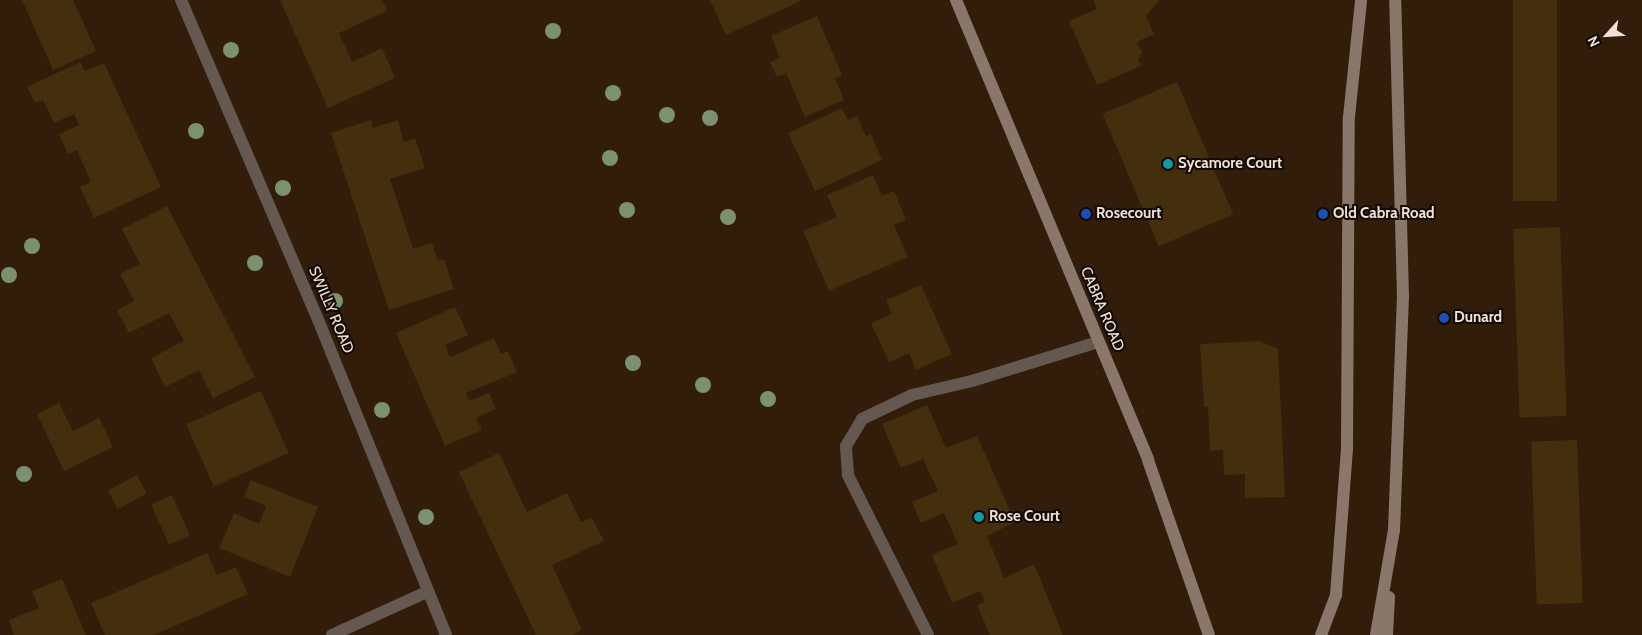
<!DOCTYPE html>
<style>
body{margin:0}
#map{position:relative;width:1642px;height:635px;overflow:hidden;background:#311d0a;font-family:Cabin,sans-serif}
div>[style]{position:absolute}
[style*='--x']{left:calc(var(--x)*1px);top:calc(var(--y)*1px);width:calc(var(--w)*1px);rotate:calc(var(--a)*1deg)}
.building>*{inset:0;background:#432e0d;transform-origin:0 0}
.service>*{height:12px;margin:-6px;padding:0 6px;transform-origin:6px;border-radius:6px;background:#645851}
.minor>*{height:12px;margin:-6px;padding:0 6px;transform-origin:6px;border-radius:6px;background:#645851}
.secondary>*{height:12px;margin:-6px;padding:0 6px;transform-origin:6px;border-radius:6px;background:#89776a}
.trees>*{width:16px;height:16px;margin:-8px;border-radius:50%;background:#7b916f}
.dots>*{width:14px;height:14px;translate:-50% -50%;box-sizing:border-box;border:2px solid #120903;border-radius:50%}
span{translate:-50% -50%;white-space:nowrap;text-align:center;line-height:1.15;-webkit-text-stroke:4px #120903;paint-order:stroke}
.poi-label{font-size:15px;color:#efe1d6;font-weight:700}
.left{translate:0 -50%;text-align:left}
.street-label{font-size:15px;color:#efe1d6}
.north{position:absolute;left:1582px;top:10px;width:50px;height:50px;-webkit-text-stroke:4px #120903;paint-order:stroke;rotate:244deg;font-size:14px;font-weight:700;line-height:20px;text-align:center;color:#efe1d6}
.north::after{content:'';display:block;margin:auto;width:18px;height:22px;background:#efe1d6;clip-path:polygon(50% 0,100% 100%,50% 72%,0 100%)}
</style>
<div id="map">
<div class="building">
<i style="clip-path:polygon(22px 0,73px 0,96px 51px,53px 70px)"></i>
<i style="clip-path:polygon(280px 0,382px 0,387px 11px,339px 33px,352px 62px,382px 48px,395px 78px,328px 108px)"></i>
<i style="clip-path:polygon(710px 0,800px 0,801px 1px,726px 35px)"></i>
<i style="clip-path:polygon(1093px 0,1160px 0,1146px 16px,1154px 34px,1137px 42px,1142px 53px,1138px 60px,1141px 66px,1097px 85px,1069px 21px,1097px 9px)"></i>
<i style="left:1513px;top:0;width:44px;height:201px"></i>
<i style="clip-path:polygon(817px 16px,842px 75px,835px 78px,844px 100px,805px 117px,786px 73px,777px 77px,770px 62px,780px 58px,771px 36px)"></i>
<i style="clip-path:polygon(80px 62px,85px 71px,104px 63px,161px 187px,94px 218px,80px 187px,91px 182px,77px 150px,68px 154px,59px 134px,79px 125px,74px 114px,54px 123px,43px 100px,35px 103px,27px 87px)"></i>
<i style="left:1177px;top:82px;width:144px;height:81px;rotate:67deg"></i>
<i style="clip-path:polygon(842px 108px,848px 120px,857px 116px,866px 136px,871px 134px,882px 160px,815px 191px,788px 133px)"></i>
<i style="clip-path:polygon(371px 120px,373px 128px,398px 120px,404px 142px,415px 138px,425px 168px,390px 179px,413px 249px,432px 243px,438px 261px,444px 259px,454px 289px,389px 310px,331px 133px)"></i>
<i style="clip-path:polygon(873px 175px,882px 196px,894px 191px,906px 220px,894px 225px,908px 257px,829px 291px,803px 231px,837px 217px,827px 195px)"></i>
<i style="clip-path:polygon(167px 206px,255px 377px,213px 398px,199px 370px,165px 387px,151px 358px,184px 341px,169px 313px,129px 333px,117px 310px,134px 301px,120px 274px,140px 264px,122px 229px)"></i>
<i style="left:1560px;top:227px;width:189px;height:47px;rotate:88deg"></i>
<i style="clip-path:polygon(921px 285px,952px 354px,916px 370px,909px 353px,889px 362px,871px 323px,892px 314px,886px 300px)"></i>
<i style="clip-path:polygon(455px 307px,468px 335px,445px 345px,450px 357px,494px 338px,501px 354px,508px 351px,517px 372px,466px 393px,469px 401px,489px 393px,496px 409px,476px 418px,482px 430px,445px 446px,396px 333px)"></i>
<i style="clip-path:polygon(1260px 341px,1278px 349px,1285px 497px,1245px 498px,1245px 474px,1224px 475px,1223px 450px,1210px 451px,1208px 407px,1204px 407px,1200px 344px)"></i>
<i style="left:261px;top:391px;width:68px;height:82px;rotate:66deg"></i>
<i style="clip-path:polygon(59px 403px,73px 431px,99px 418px,113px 447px,64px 471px,37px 414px)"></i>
<i style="clip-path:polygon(927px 405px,946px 448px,977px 436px,1015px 522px,987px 536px,1004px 578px,1034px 564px,1063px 635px,990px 635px,977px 605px,985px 602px,980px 591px,952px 603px,932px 555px,958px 544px,944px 513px,921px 523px,912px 502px,938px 491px,923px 459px,901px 468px,882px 424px)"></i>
<i style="left:1577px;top:440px;width:163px;height:46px;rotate:88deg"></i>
<i style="clip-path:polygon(499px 453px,527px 512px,567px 493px,581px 522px,592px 518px,604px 541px,552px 565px,582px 630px,572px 635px,536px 635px,459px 472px)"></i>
<i style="left:137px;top:475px;width:21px;height:33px;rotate:62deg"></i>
<i style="clip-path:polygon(251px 480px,318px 507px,290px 577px,219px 548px,234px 513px,259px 524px,266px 506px,244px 497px)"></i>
<i style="left:172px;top:495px;width:44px;height:23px;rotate:66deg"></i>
<i style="clip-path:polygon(207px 553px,217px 575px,236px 567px,248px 594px,154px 635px,105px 635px,91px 603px)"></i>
<i style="clip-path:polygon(62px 579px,86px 635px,14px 635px,9px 620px,39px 608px,32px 591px)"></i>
</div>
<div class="service">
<i style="--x:928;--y:635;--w:179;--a:-116.6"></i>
<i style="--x:848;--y:475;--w:29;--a:-94"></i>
<i style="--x:846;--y:446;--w:31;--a:-59"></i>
<i style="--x:862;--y:419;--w:55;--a:-25.6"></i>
<i style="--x:912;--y:395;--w:62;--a:-13.1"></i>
<i style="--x:972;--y:381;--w:132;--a:-17.2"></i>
</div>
<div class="minor">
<i style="--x:181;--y:0;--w:350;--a:66.8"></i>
<i style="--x:319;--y:322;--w:338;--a:67.9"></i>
<i style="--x:332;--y:635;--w:104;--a:-24.4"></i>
</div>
<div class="secondary">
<i style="--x:956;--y:0;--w:498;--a:67.3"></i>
<i style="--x:1148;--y:460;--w:185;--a:70.8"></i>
<i style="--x:1321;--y:635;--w:43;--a:-69.4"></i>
<i style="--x:1336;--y:595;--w:145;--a:-85.7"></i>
<i style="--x:1347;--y:450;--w:333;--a:-89.7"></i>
<i style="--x:1349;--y:117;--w:118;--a:-84.1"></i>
<i style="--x:1376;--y:635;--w:107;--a:-80.3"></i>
<i style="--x:1394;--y:530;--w:233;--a:-87.8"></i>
<i style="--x:1403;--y:297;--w:297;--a:-91.5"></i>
<i style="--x:1387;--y:635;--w:38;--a:-87"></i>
</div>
<div class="trees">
<i style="left:553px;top:31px"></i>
<i style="left:231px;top:50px"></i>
<i style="left:613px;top:93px"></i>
<i style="left:667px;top:115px"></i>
<i style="left:710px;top:118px"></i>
<i style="left:196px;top:131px"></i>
<i style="left:610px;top:158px"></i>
<i style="left:283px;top:188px"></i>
<i style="left:627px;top:210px"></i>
<i style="left:728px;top:217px"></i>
<i style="left:32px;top:246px"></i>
<i style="left:255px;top:263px"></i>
<i style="left:9px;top:275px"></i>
<i style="left:335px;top:301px"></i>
<i style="left:633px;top:363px"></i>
<i style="left:703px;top:385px"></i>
<i style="left:768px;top:399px"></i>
<i style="left:382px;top:410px"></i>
<i style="left:24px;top:474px"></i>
<i style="left:426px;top:517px"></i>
</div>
<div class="dots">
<i style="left:1168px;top:164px;background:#0f9aa8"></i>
<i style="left:1086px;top:214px;background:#1a4fb4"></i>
<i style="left:1323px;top:214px;background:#1a4fb4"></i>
<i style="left:1444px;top:318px;background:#1a4fb4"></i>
<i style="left:979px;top:517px;background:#0f9aa8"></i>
</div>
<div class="poi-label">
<span class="left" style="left:1178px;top:164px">Sycamore Court</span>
<span class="left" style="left:1096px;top:214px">Rosecourt</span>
<span class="left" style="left:1333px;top:214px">Old Cabra Road</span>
<span class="left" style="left:1454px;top:318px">Dunard</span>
<span class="left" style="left:989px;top:517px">Rose Court</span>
</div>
<div class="street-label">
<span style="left:1102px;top:309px;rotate:67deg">CABRA ROAD</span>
<span style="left:331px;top:310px;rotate:67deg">SWILLY ROAD</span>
</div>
<div class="north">N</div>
</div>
